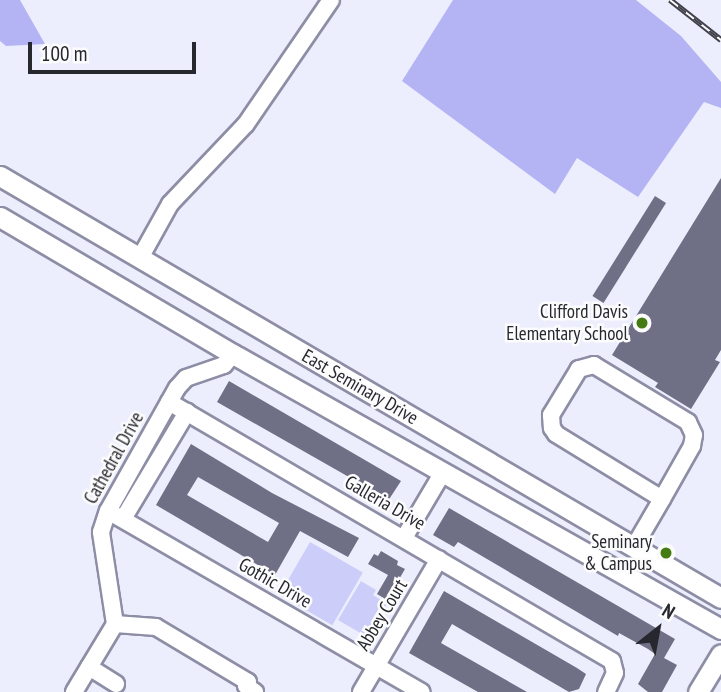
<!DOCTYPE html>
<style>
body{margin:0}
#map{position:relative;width:721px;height:692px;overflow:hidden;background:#edeefd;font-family:"PT Sans Narrow",sans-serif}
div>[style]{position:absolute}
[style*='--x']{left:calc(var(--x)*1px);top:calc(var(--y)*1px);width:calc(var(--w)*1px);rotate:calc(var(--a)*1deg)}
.green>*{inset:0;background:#cccdf9;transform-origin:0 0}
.forest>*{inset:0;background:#b4b4f5}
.building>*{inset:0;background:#6f6f85;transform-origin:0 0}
.roads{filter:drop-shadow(2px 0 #8d8ea5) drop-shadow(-2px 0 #8d8ea5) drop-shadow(0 2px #8d8ea5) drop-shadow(0 -2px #8d8ea5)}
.minor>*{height:16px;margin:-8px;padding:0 8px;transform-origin:8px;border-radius:8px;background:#fff}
.major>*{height:19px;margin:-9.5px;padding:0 9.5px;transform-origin:9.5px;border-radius:9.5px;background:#fff}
.rail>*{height:6px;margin-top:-3px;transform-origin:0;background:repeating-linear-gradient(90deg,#fcfcfc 0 10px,#40414a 0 20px);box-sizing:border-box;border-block:2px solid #40414a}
.dots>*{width:19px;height:19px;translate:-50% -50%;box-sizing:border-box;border:4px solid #fcfcfc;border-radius:50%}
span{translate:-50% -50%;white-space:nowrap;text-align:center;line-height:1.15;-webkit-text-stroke:5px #fcfcfc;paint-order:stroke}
.poi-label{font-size:19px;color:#272730}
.right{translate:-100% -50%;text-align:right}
.street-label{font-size:19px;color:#272730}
.north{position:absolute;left:623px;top:594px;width:70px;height:70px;-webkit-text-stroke:5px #fcfcfc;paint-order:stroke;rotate:31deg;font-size:19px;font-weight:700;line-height:28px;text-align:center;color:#272730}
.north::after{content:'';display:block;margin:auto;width:24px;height:32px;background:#272730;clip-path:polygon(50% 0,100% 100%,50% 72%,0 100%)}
.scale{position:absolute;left:28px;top:42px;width:168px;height:32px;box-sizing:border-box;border:4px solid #272730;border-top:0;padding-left:9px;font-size:21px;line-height:24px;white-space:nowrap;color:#272730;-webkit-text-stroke:5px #fcfcfc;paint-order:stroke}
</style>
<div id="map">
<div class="green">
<i style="left:310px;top:542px;width:61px;height:61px;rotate:30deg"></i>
<i style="clip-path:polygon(361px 581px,376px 590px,373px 595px,387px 604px,369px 638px,338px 620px)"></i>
</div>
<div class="forest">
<i style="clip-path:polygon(0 0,20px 0,45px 44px,6px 46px,0 41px)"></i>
<i style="clip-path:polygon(453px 0,636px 0,681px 36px,721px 82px,721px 108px,704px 102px,638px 197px,577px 158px,555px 194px,402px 81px)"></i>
</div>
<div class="building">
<i style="clip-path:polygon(721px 178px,721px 350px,715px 360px,720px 362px,691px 409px,655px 387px,658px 383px,612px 355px)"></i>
<i style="left:655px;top:196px;width:13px;height:118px;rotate:32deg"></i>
<i style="clip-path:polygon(229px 381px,401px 481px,384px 507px,366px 496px,370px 489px,217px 402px)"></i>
<i style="clip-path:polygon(evenodd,191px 444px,272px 493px,359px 538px,348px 557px,300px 531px,275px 575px,156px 505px,191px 444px,198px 477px,279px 523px,268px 542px,187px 495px,198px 477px)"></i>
<i style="clip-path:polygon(449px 508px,675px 639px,664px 658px,677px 665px,662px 692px,648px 692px,638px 684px,655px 654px,648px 649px,619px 633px,618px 636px,458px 542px,454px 547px,433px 535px)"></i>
<i style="clip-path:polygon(381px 551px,398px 561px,397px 565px,405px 569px,387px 600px,377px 594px,388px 575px,368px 564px,374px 554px,378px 556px)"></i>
<i style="clip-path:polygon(444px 591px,577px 668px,586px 674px,579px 689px,569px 692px,452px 624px,441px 643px,527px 692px,478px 692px,409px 653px)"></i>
</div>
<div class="roads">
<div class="minor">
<i style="--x:140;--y:258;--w:62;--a:-60.9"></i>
<i style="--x:170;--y:204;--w:110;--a:-46.5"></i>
<i style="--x:246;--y:124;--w:150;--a:-55.6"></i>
<i style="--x:169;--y:402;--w:513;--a:30.31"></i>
<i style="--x:612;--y:661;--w:12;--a:76"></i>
<i style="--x:615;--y:673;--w:21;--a:115"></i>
<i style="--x:108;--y:511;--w:362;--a:30"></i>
<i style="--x:123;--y:519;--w:125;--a:-59.1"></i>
<i style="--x:404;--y:538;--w:77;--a:-59.4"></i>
<i style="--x:634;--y:547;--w:56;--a:-59.7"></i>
<i style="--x:662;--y:499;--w:61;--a:-60.5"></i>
<i style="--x:692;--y:446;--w:11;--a:-80"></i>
<i style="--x:694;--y:435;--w:14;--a:-115"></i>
<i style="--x:688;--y:422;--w:110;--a:-148.8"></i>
<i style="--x:594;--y:365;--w:16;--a:165"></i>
<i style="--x:579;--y:369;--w:54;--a:121.3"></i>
<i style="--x:551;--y:415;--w:13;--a:86"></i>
<i style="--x:552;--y:428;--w:7;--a:56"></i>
<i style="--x:556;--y:434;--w:124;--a:31.5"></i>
<i style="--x:115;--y:624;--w:41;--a:4.2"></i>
<i style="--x:156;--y:627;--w:107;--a:30.9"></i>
<i style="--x:248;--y:682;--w:4;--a:117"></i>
<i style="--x:246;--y:686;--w:11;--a:34"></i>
<i style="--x:89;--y:667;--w:32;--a:32"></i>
<i style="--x:74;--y:692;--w:79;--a:-58.9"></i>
<i style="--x:115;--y:624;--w:93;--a:-98.7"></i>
<i style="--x:101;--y:532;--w:22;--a:-72"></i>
<i style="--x:108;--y:511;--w:141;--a:-60.7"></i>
<i style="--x:177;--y:388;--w:13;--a:-48"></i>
<i style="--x:186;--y:378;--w:40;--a:-18.9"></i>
<i style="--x:224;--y:365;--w:14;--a:-51"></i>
<i style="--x:361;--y:692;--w:154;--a:-59.6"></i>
</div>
<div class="major">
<i style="--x:0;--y:176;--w:835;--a:30.34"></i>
<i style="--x:0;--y:217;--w:270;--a:30.5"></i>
<i style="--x:233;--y:354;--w:560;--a:29.4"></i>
<i style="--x:698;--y:692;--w:44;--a:-58.8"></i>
</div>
</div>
<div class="rail">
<i style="--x:670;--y:0;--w:65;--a:38.1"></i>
</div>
<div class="dots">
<i style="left:642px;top:323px;background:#457c11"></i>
<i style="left:666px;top:553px;background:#457c11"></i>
</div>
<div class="poi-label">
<span class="right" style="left:628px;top:323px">Clifford Davis<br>Elementary School</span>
<span class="right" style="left:652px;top:553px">Seminary<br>&amp; Campus</span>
</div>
<div class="street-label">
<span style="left:360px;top:387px;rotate:30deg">East Seminary Drive</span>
<span style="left:114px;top:458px;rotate:-61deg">Cathedral Drive</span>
<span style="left:385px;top:503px;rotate:30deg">Galleria Drive</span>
<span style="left:275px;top:583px;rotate:30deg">Gothic Drive</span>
<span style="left:382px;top:615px;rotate:-59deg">Abbey Court</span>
</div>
<div class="north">N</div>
<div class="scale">100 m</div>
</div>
